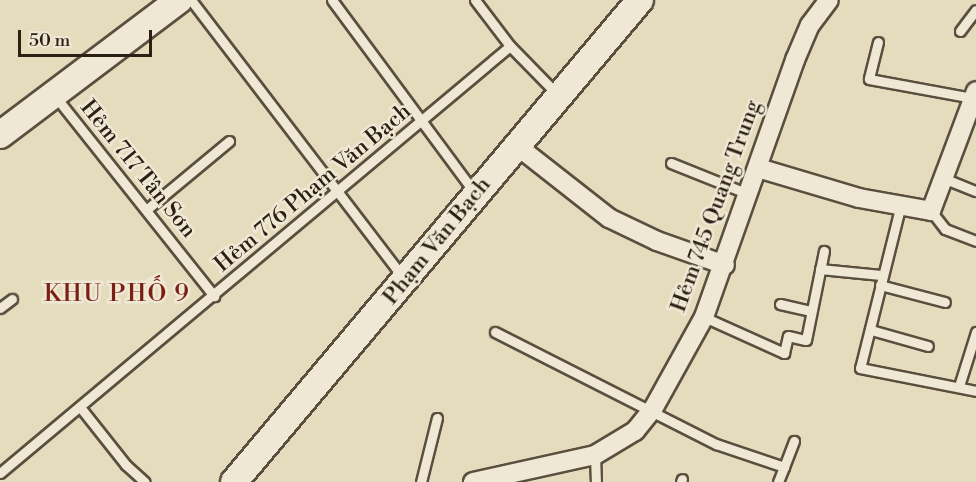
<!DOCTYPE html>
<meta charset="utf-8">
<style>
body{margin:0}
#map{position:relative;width:976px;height:482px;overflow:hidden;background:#e5dcbe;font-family:"Libre Bodoni",serif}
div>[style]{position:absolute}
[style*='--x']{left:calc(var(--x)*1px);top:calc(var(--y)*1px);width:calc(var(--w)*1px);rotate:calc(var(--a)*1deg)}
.roads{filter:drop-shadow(2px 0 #5a4f3e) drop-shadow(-2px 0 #5a4f3e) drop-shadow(0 2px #5a4f3e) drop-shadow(0 -2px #5a4f3e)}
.lane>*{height:9px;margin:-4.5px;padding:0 4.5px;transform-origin:4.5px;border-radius:4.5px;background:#eee8d5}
.street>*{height:18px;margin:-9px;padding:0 9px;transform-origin:9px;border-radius:9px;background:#eee8d5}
.secondary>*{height:26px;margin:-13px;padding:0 13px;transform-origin:13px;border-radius:13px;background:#eee8d5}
span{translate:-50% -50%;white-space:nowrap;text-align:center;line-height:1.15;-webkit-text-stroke:5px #eee8d5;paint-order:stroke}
.street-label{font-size:22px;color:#2c2014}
.neighbourhood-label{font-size:24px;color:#7a1f14;letter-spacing:1.5px}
.scale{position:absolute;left:18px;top:30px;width:134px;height:27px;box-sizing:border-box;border:3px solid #2c2014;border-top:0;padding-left:8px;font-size:18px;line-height:21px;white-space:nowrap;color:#2c2014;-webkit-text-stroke:4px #eee8d5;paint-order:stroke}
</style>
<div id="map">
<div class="roads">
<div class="lane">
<i style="--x:191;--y:0;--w:349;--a:52.6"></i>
<i style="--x:332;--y:0;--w:240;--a:53.5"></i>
<i style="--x:475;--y:0;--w:58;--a:52.7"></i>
<i style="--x:510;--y:46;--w:67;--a:45.6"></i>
<i style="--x:960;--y:31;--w:26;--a:-53"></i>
<i style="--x:878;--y:42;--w:38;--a:104"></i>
<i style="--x:869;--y:79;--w:106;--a:10.4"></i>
<i style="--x:55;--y:96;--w:256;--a:51.5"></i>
<i style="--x:671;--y:163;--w:81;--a:21.8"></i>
<i style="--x:943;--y:178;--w:35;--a:22"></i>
<i style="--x:901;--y:204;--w:169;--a:104"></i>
<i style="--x:860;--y:368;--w:118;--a:11.2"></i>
<i style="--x:146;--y:210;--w:108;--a:-39.7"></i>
<i style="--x:931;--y:211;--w:23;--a:52"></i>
<i style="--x:945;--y:229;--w:33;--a:21"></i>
<i style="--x:820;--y:269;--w:61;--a:5.6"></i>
<i style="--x:880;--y:285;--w:67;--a:14.7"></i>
<i style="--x:780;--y:304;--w:32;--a:13"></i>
<i style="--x:0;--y:308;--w:15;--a:-37"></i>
<i style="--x:704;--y:317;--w:88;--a:24.2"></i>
<i style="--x:784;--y:353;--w:17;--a:-77"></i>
<i style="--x:788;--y:336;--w:18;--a:13"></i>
<i style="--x:806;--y:340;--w:91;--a:-78.6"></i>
<i style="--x:871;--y:330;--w:59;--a:15.7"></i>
<i style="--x:495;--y:332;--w:248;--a:26.9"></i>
<i style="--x:716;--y:444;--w:72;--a:18.7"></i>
<i style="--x:784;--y:467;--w:16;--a:112"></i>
<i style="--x:959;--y:386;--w:57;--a:-72.5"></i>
<i style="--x:80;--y:407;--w:74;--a:51.6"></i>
<i style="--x:126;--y:465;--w:25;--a:42"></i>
<i style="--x:595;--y:455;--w:27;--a:88"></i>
<i style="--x:784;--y:467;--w:28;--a:-69"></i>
<i style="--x:0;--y:473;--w:665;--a:-39.94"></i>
<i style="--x:421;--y:482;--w:66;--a:-76"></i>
<i style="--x:681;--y:482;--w:3;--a:-72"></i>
</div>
<div class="street">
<i style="--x:516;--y:145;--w:118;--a:38.1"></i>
<i style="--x:609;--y:218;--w:53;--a:25.6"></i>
<i style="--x:657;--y:241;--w:72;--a:19.4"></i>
<i style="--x:758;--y:168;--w:105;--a:16.5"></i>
<i style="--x:859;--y:198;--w:73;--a:10.2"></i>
<i style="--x:931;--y:211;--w:128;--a:-69.4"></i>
<i style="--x:473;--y:482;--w:125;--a:-12.5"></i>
<i style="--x:595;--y:455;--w:47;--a:-31"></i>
<i style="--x:635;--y:431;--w:28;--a:-51"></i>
<i style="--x:653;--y:409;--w:105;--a:-61"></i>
<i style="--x:704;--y:317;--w:273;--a:-70.5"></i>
<i style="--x:795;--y:60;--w:38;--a:-67"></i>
<i style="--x:810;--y:25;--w:31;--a:-53"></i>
</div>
<div class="secondary">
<i style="--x:0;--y:135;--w:224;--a:-37"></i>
<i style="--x:234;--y:482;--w:630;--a:-49.89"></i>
</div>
</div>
<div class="street-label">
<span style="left:138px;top:169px;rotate:51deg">Hẻm 717 Tân Sơn</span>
<span style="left:313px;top:188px;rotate:-40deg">Hẻm 776 Phạm Văn Bạch</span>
<span style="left:716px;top:206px;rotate:-70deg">Hẻm 745 Quang Trung</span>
<span style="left:437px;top:241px;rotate:-51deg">Phạm Văn Bạch</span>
</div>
<div class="neighbourhood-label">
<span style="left:117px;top:295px">KHU PHỐ 9</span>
</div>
<div class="scale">50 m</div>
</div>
